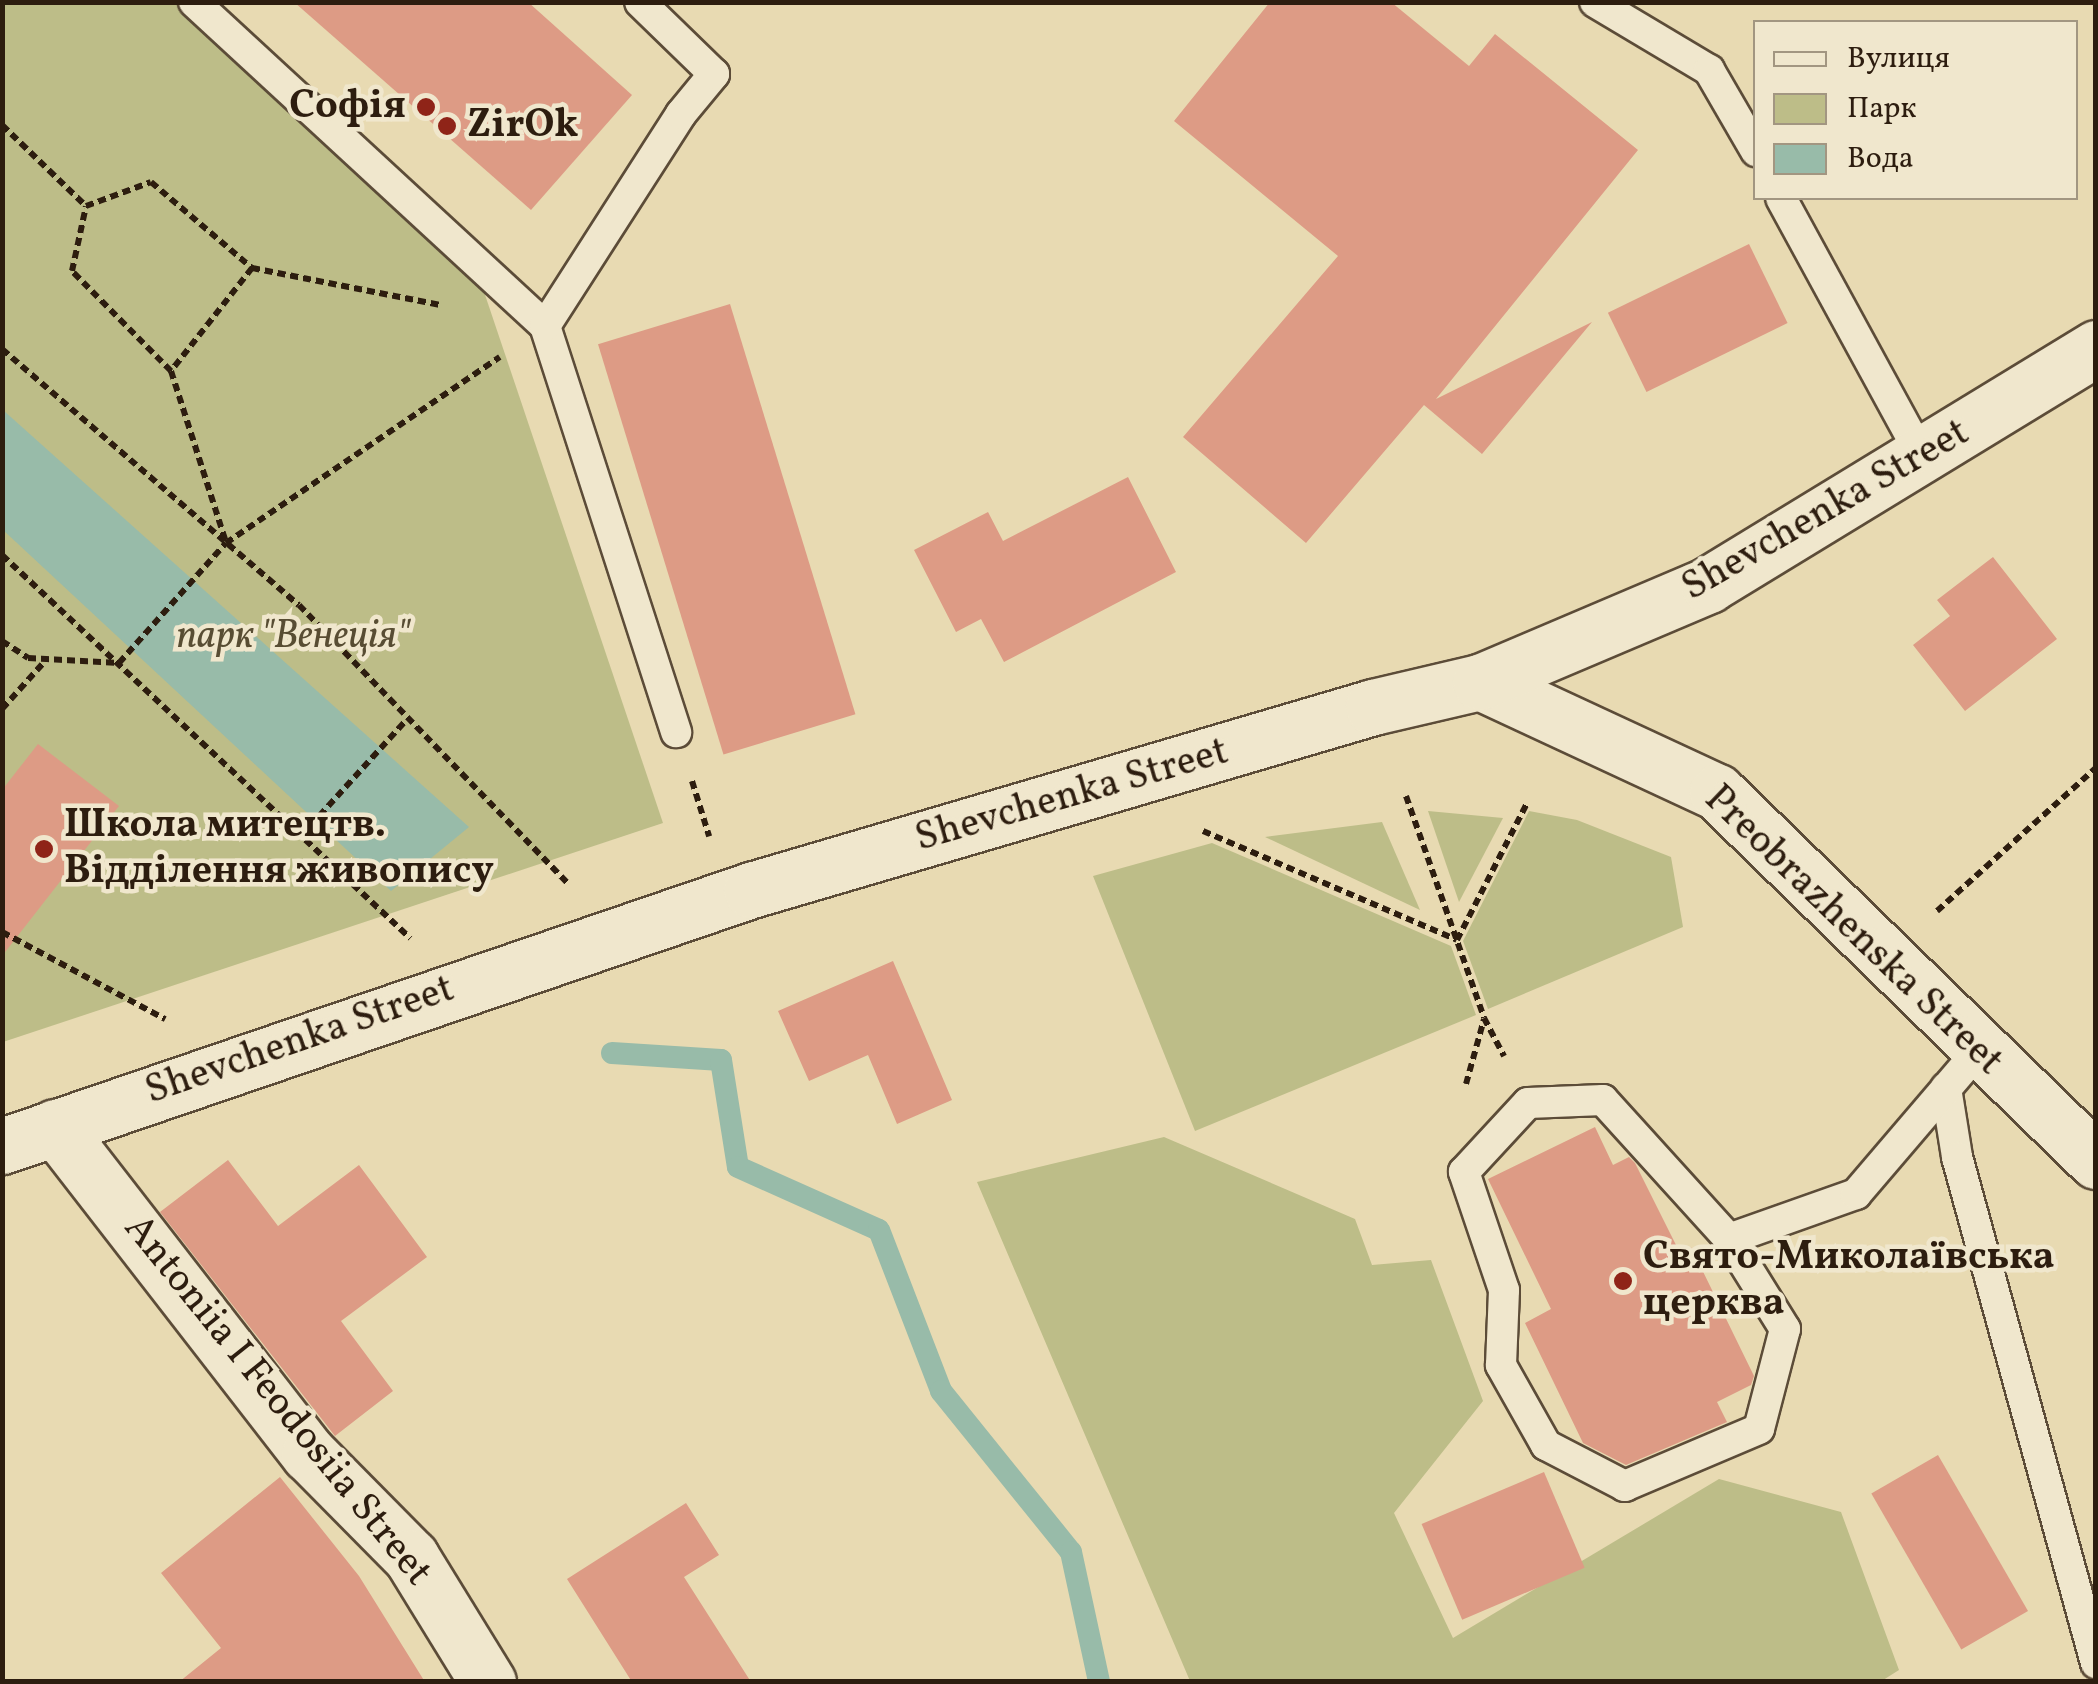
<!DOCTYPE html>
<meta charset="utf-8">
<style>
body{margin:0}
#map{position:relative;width:2098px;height:1684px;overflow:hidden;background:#e8dab2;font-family:Vollkorn,serif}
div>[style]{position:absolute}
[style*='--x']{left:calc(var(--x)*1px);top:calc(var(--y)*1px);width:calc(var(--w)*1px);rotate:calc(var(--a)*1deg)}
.green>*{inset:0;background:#bdbd88}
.water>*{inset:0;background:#98bba9}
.stream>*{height:22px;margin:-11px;padding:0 11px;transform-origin:11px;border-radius:11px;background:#98bba9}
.building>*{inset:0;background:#dd9b85;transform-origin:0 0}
.path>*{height:6px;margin-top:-3px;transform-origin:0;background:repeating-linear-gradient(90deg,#2d1d0f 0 8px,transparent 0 13px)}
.roads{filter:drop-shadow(2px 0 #5c4c38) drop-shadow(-2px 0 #5c4c38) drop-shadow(0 2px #5c4c38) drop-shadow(0 -2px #5c4c38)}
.lane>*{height:30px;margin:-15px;padding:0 15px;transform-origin:15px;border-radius:15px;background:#f0e7cd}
.street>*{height:55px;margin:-27.5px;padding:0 27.5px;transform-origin:27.5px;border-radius:27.5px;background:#f0e7cd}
.secondary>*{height:55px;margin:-27.5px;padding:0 27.5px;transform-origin:27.5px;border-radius:27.5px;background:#f0e7cd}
.dots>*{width:28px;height:28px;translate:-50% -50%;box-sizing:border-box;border:5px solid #f0e7cd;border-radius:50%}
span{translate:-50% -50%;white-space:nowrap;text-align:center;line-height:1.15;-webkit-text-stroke:9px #f0e7cd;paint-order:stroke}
.poi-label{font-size:40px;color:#2d1d0f;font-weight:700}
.right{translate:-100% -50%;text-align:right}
.left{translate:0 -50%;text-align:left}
.street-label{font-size:40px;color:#2d1d0f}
.park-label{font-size:40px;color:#584d33;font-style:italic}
.frame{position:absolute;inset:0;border:5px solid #2d1d0f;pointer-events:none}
.legend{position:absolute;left:1753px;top:20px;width:325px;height:180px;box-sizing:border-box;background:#f0e7cd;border:2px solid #a29681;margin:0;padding:12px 18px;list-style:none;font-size:30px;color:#2d1d0f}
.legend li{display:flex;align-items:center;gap:20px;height:50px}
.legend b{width:50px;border:2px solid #a29681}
</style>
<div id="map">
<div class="green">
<i style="clip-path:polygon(3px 3px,176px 3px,479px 277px,663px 823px,3px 1042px)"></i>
<i style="clip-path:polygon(1428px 811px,1503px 818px,1459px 902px)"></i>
<i style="clip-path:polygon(1529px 811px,1577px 820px,1671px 857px,1683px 927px,1488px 1009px,1463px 941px)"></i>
<i style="clip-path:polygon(1382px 822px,1420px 910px,1265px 837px)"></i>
<i style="clip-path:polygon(1212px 843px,1451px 946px,1476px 1015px,1195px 1131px,1093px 876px)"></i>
<i style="clip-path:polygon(1164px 1137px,1355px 1219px,1372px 1265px,1431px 1260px,1483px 1401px,1394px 1513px,1453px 1638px,1719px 1479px,1841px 1512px,1899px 1670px,1880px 1682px,1190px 1681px,977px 1182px)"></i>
</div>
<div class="water">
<i style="clip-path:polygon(3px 410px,469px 827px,391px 891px,3px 530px)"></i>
</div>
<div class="stream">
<i style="--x:612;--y:1053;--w:109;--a:3.7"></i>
<i style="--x:721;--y:1060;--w:108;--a:81"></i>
<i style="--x:738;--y:1167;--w:154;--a:24.1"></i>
<i style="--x:879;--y:1230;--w:173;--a:68.9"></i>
<i style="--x:941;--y:1391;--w:207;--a:51.1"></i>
<i style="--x:1071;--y:1552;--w:133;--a:77.8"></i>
</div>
<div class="building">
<i style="clip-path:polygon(294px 2px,528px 2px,632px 95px,531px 210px)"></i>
<i style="clip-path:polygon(1270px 2px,1391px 2px,1469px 66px,1495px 34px,1638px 150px,1436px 399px,1592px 322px,1482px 454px,1424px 405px,1306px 543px,1183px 437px,1338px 256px,1174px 121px)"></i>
<i style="left:1749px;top:244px;width:88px;height:157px;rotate:64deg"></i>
<i style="left:730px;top:304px;width:429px;height:138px;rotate:73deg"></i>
<i style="clip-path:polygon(1128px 477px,1176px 572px,1004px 662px,981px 619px,956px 632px,914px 550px,988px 512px,1003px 541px)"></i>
<i style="clip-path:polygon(1993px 557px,2057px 639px,1965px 711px,1913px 645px,1950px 616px,1937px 600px)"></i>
<i style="clip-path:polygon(38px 744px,119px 806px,2px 956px,2px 790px)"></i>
<i style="clip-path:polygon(893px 961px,952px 1100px,897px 1124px,868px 1055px,809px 1081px,778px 1011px)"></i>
<i style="clip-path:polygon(1595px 1127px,1613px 1165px,1629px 1157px,1635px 1163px,1680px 1253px,1691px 1247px,1754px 1376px,1751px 1385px,1717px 1402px,1727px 1422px,1626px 1465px,1583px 1443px,1525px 1323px,1551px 1309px,1488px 1179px)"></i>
<i style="clip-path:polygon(228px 1160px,278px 1226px,359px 1165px,427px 1257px,341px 1321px,393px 1391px,335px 1436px,160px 1212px)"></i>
<i style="left:1938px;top:1455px;width:180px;height:77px;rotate:60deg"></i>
<i style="left:1544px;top:1472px;width:104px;height:133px;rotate:67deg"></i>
<i style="clip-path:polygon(280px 1477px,359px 1576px,425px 1682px,179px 1682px,221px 1648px,161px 1573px)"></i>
<i style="clip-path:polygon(686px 1503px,719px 1555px,684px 1577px,751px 1682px,632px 1682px,567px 1579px)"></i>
</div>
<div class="path">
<i style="--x:2;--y:125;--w:117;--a:44"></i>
<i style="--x:151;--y:182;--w:133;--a:40.4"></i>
<i style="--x:252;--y:268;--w:131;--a:128.2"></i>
<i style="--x:171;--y:371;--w:141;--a:-134.7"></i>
<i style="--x:72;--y:271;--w:66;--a:-77.8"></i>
<i style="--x:86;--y:206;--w:69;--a:-20.3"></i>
<i style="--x:252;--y:268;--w:192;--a:11.1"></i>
<i style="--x:2;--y:349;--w:392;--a:40.8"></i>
<i style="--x:299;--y:605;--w:386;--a:46"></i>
<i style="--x:171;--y:371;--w:180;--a:72.2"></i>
<i style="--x:2;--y:555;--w:560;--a:43.19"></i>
<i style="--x:2;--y:641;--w:31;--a:33"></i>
<i style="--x:28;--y:658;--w:91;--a:3.1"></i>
<i style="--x:119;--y:663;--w:161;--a:-48.3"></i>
<i style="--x:226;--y:543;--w:331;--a:-34.2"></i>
<i style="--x:2;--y:709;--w:66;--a:-48.1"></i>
<i style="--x:692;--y:781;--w:58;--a:72.8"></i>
<i style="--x:1406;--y:796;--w:235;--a:70.6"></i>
<i style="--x:1484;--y:1018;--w:43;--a:62.2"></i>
<i style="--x:1203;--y:831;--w:276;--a:23.2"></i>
<i style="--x:1457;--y:940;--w:154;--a:-62.9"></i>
<i style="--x:302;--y:835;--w:156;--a:-47.8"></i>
<i style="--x:1937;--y:911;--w:214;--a:-42"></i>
<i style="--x:2;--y:932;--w:185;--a:28.1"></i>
<i style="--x:1466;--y:1084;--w:67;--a:-74.5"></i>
</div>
<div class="roads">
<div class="lane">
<i style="--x:194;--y:2;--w:478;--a:42.7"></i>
<i style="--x:545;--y:326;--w:427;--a:72.1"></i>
<i style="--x:1595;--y:2;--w:133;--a:30.8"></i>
<i style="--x:1709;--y:70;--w:94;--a:59.9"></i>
<i style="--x:1781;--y:198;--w:295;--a:61.4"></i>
<i style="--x:545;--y:326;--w:252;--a:-57.3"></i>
<i style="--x:681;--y:114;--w:52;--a:-50.5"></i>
<i style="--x:714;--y:74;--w:103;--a:-135.8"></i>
<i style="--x:1946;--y:1088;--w:70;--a:80.9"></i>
<i style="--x:1957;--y:1157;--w:525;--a:74.64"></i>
<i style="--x:1729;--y:1239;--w:106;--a:58.1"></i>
<i style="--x:1785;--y:1329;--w:103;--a:104.6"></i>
<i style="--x:1759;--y:1429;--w:146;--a:157"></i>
<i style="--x:1625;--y:1486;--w:89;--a:-152.6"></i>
<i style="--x:1546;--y:1445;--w:92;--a:-119.4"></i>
<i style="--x:1501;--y:1365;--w:75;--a:-87.7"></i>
<i style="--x:1504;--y:1290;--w:125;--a:-108.7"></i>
<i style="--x:1464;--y:1172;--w:94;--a:-47.2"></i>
<i style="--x:1528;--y:1103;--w:75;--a:-2.3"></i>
<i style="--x:1603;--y:1100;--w:188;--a:47.8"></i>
<i style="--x:1729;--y:1239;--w:135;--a:-19.5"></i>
<i style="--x:1856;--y:1194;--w:188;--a:-49.5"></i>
</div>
<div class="street">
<i style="--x:1480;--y:682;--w:261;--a:24.9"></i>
<i style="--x:1717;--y:792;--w:529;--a:44.23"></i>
<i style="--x:55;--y:1127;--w:414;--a:52.2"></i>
<i style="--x:309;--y:1454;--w:145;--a:45.3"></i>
<i style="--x:411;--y:1557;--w:147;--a:58.4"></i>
</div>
<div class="secondary">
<i style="--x:2;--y:1146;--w:792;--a:-18.87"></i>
<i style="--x:751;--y:890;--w:648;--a:-16.39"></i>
<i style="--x:1373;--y:707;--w:110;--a:-13.2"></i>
<i style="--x:1480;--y:682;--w:248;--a:-23"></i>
<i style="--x:1708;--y:585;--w:455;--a:-31.4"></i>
</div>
</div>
<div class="dots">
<i style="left:426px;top:107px;background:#8f2418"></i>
<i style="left:447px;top:126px;background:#8f2418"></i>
<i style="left:44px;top:849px;background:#8f2418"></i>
<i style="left:1623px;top:1281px;background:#8f2418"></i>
</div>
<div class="poi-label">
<span class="right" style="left:406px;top:107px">Софія</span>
<span class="left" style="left:467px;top:126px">ZirOk</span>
<span class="left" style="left:64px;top:849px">Школа митецтв.<br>Відділення живопису</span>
<span class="left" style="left:1643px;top:1281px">Свято-Миколаївська<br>церква</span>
</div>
<div class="street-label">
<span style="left:1826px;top:511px;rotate:-30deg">Shevchenka Street</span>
<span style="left:1072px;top:796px;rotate:-16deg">Shevchenka Street</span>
<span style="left:1853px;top:931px;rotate:44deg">Preobrazhenska Street</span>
<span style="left:300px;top:1041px;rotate:-19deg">Shevchenka Street</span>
<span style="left:277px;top:1401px;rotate:51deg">Antoniia I Feodosiia Street</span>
</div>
<div class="park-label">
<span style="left:293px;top:637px">парк "Венеція"</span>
</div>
<div class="frame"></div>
<ul class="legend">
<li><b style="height:12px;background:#f0e7cd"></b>Вулиця</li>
<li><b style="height:28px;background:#bdbd88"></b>Парк</li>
<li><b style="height:28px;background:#98bba9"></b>Вода</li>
</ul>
</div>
